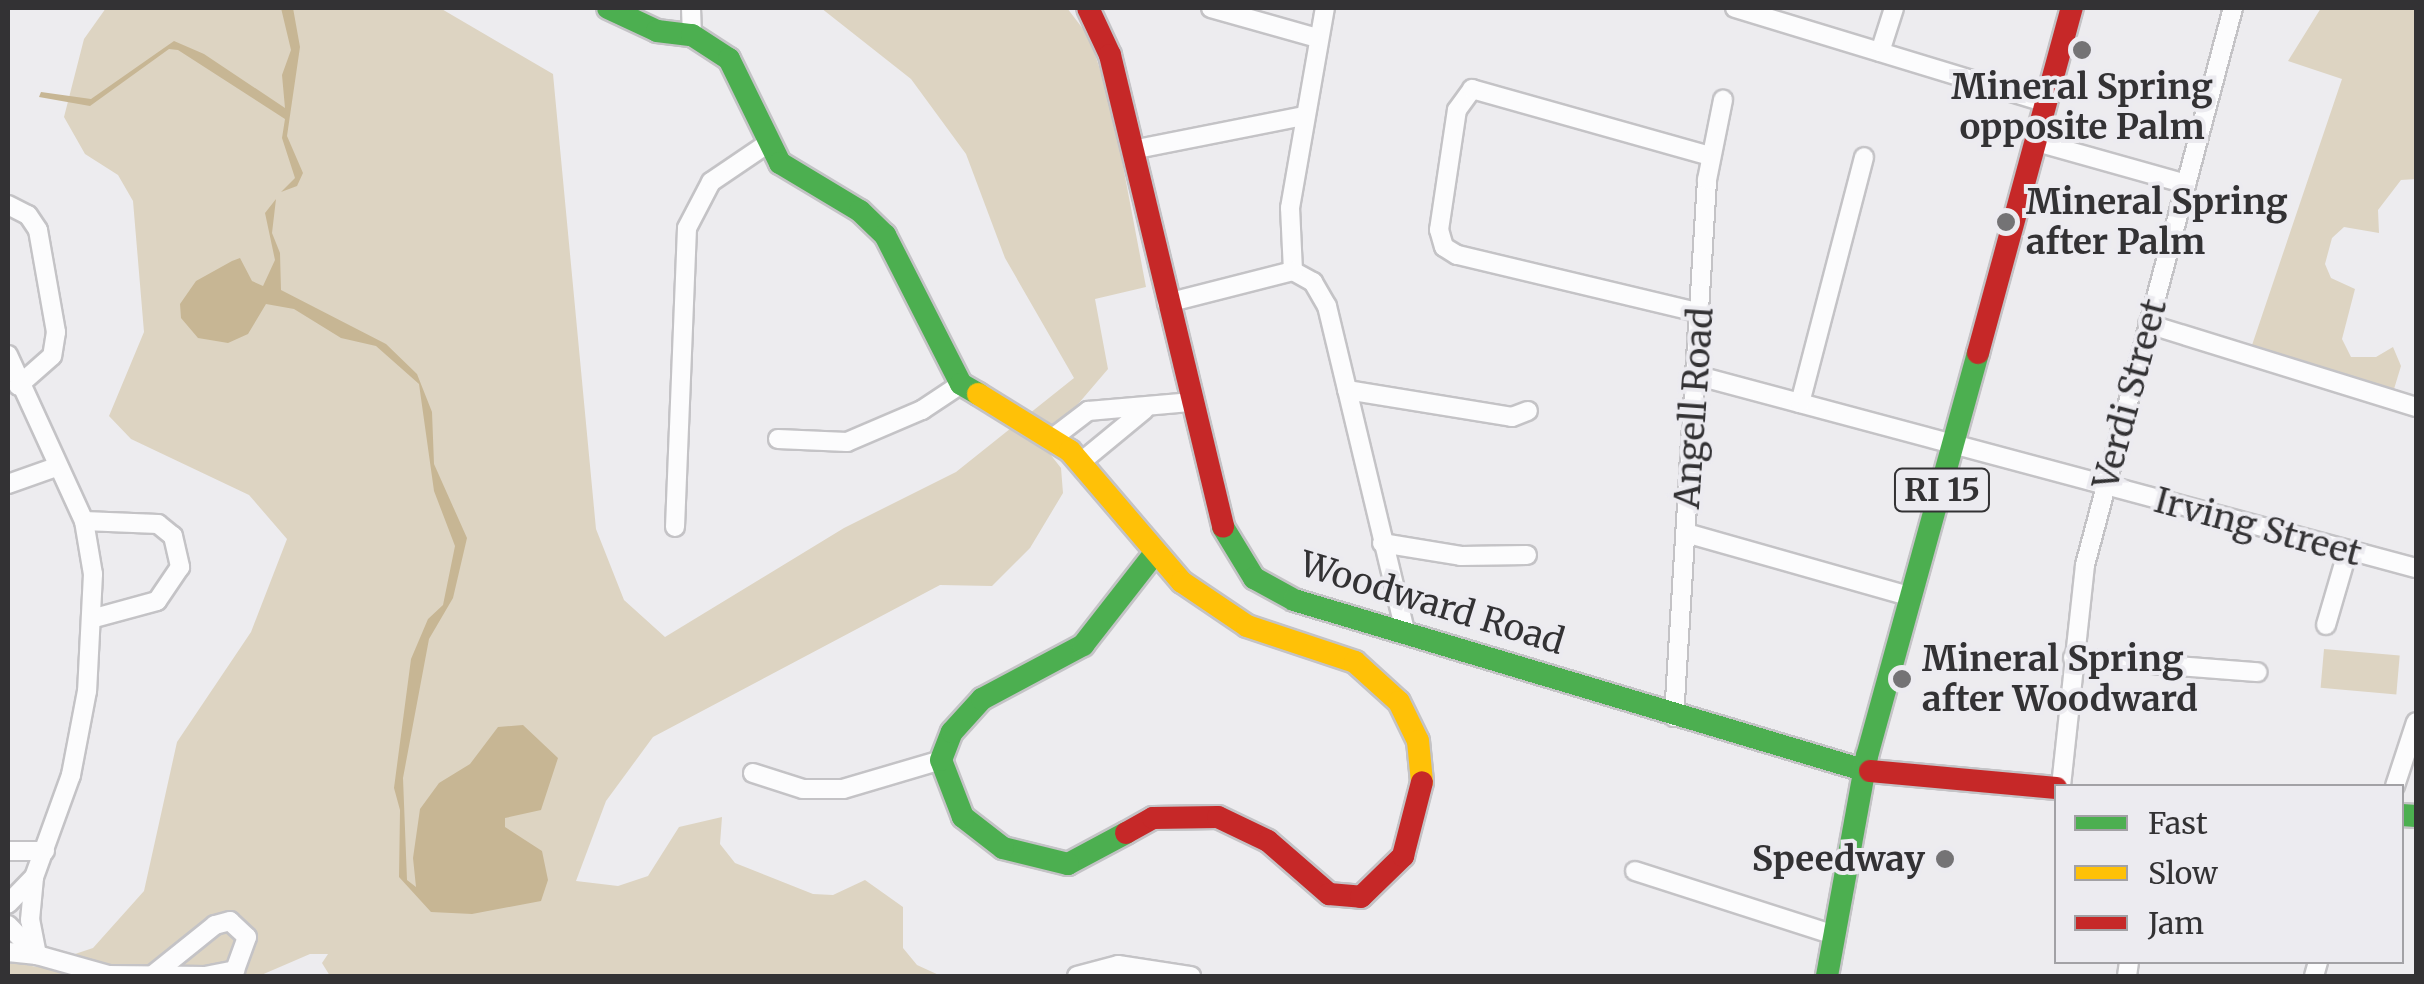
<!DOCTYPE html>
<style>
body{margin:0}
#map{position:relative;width:2424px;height:984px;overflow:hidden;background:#edecef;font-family:Merriweather,serif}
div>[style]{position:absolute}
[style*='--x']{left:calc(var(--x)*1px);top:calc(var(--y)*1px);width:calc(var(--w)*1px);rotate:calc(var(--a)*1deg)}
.green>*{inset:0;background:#ddd4c2;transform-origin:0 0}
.water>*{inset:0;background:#c7b694}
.roads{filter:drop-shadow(2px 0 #c4c3c6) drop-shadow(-2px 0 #c4c3c6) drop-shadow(0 2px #c4c3c6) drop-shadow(0 -2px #c4c3c6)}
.street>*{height:18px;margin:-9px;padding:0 9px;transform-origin:9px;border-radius:9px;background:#fcfcfd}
.fast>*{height:22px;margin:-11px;padding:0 11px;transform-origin:11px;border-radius:11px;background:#4caf50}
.slow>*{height:22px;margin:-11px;padding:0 11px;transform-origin:11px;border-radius:11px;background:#ffc107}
.jam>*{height:22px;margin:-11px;padding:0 11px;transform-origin:11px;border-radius:11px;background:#c62828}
.dots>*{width:28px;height:28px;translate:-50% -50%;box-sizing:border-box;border:5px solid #ecebf0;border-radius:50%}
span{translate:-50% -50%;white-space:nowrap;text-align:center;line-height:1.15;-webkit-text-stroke:8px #ecebf0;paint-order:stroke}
.shield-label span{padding:2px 8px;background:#ecebf0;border:2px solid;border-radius:8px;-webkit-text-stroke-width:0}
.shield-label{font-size:32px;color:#333234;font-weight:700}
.poi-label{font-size:35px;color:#333234;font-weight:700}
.left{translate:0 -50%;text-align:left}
.right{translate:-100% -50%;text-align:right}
.street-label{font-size:35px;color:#333234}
.frame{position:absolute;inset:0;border:10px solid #333234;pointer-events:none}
.legend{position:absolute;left:2054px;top:784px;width:350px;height:180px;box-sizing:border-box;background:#ecebf0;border:2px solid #a2a1a5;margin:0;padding:12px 18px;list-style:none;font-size:30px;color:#333234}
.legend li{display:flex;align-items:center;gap:20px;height:50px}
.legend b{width:50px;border:2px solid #a2a1a5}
</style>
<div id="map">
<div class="green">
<i style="clip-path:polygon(106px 8px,440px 8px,553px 74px,596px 529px,624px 600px,665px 637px,844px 528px,956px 472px,1074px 378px,1005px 258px,966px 154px,911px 79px,821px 8px,1067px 8px,1090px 38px,1112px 108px,1146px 287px,1095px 299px,1108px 369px,1043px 445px,1061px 468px,1063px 493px,1030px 548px,992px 586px,940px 585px,653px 737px,606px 801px,576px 881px,618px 886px,648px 876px,679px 827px,722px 817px,720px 844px,735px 863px,813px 894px,833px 895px,865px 880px,903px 907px,903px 948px,917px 965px,941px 976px,330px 976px,322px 963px,328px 954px,310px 954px,259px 976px,8px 976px,8px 960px,36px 967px,93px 948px,144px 891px,177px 742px,251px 632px,287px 539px,249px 495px,131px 439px,109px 416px,144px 332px,133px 201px,118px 175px,85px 154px,64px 117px,84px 39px)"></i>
<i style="clip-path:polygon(2321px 8px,2416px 8px,2416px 179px,2401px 180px,2378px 210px,2379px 233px,2344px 227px,2332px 238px,2325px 264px,2331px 278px,2355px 289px,2342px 339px,2351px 357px,2376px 357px,2393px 347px,2401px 366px,2391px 399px,2248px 357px,2342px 79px,2288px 61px)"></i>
<i style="left:2324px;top:649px;width:76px;height:39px;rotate:5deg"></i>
</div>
<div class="water">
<i style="clip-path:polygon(281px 8px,293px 8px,300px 47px,287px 136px,303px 173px,297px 186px,281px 192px,295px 178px,282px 138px,285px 119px,178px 50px,169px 49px,90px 106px,39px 97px,41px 92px,91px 99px,174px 41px,204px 54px,285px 108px,282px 75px,291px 50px)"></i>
<i style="clip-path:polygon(276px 199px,272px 233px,280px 253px,281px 290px,386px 344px,417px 374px,432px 412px,434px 464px,467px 538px,453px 598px,429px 639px,403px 778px,407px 880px,416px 887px,413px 858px,420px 809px,439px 783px,470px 764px,498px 727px,523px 725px,558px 758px,541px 810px,505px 818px,505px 827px,542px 851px,548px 880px,541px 901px,472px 914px,431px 912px,399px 877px,400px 810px,394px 788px,411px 659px,428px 619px,443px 605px,455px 546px,434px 491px,419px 384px,376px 346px,341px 338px,294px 309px,266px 304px,248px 334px,228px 343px,198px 338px,181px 318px,180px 304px,196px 281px,232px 261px,240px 258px,252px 281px,263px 286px,275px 260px,265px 213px)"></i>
</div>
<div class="roads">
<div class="street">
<i style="--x:691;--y:8;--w:27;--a:88"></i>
<i style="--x:1211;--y:8;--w:110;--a:15.8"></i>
<i style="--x:1735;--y:8;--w:326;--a:16.9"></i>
<i style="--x:1880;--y:52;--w:46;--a:-72.3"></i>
<i style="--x:2037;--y:142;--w:155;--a:15.7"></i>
<i style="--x:1132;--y:150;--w:175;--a:-11.2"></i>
<i style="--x:8;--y:205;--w:22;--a:27"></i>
<i style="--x:28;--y:215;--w:18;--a:56"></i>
<i style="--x:38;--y:230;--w:104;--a:80"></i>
<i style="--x:56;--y:332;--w:24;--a:99"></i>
<i style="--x:52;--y:356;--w:45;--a:138.6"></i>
<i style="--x:1293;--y:271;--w:23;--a:29"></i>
<i style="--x:1313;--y:282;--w:28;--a:60"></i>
<i style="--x:1327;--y:306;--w:337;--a:76.5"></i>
<i style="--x:1293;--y:271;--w:63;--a:-92.7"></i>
<i style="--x:1290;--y:208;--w:203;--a:-80.1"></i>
<i style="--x:1167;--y:303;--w:130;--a:-14.3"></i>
<i style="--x:1701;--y:313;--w:251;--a:-166.6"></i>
<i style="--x:1457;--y:255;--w:15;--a:-148"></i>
<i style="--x:1444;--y:247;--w:18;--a:-106"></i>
<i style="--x:1439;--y:230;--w:121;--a:-81.5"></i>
<i style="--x:1457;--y:110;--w:26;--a:-54"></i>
<i style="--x:1472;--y:89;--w:248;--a:15.7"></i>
<i style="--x:2148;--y:324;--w:281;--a:17.2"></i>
<i style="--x:8;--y:355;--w:183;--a:65.4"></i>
<i style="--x:84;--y:521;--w:54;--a:80.4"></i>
<i style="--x:93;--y:574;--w:117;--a:92.9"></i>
<i style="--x:87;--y:691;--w:86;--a:100.8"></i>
<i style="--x:71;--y:775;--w:109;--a:109.9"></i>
<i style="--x:34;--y:877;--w:37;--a:134"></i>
<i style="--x:1695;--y:375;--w:746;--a:14.99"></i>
<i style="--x:1347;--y:390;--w:167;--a:9.3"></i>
<i style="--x:1512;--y:417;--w:17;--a:-21"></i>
<i style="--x:1800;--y:403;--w:254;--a:-75.4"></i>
<i style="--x:1054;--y:437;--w:43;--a:-37.4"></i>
<i style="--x:1088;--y:411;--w:102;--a:-5"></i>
<i style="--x:778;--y:439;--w:69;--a:2.5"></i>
<i style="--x:847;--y:442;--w:82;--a:-23.1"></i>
<i style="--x:922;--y:410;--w:47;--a:-33.7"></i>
<i style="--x:1081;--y:462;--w:82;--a:-39.5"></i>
<i style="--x:8;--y:484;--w:51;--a:-19.5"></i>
<i style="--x:84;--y:521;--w:74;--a:2.3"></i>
<i style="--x:158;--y:524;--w:19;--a:39"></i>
<i style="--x:173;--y:536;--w:32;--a:77"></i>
<i style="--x:180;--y:567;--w:41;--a:124.1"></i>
<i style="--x:157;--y:601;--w:68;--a:164.7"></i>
<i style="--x:675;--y:527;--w:299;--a:-87.7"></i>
<i style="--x:687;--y:228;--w:52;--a:-62.4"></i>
<i style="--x:711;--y:182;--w:68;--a:-34.2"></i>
<i style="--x:1686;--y:533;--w:235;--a:15.8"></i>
<i style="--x:1382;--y:543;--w:80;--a:9.3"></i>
<i style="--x:1461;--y:556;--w:66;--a:-0.9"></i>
<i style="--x:2326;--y:625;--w:78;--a:-73.7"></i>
<i style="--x:2073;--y:658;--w:185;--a:4.4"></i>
<i style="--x:1674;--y:717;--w:538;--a:-86.48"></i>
<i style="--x:1707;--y:180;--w:82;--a:-78.7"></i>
<i style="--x:753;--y:773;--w:52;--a:17.7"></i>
<i style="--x:803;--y:789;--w:40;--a:0"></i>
<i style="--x:843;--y:789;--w:102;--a:-16.5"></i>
<i style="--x:2061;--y:786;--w:222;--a:-83.8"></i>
<i style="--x:2085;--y:565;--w:576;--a:-75.12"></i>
<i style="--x:2395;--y:786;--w:67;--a:-71.8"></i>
<i style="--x:8;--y:851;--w:37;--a:0"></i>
<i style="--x:1635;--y:871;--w:209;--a:17.8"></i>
<i style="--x:8;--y:925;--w:42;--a:46"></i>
<i style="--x:37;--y:955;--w:74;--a:15.7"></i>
<i style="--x:108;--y:975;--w:97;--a:0.6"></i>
<i style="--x:205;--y:976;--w:31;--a:-11"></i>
<i style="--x:235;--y:970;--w:35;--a:-70"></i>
<i style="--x:247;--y:937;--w:23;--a:-137"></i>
<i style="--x:230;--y:921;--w:16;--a:165"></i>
<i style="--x:215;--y:925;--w:78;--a:141.2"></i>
<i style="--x:8;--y:952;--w:29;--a:6"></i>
<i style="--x:37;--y:955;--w:36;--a:-101"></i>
<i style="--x:30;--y:920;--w:42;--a:-84.6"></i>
<i style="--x:1077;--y:976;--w:42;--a:-15"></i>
<i style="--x:1118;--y:965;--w:74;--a:8.6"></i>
<i style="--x:2127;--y:976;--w:14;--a:-82"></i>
<i style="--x:2314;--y:976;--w:15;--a:-74"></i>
</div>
<div class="fast">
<i style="--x:608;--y:8;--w:54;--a:25.1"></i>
<i style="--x:657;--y:31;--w:35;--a:7"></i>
<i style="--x:692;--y:35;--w:44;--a:33"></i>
<i style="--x:729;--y:59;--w:116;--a:63.9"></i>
<i style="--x:780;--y:163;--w:93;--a:31"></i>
<i style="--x:860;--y:211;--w:35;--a:44"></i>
<i style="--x:885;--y:235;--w:167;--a:63"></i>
<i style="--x:961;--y:384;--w:20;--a:30"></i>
<i style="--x:1223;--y:527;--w:60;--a:58.7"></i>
<i style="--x:1254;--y:578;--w:46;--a:28.8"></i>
<i style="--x:1294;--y:600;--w:594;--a:16.63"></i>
<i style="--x:2402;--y:815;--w:14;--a:4"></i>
<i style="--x:1126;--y:833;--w:66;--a:151.9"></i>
<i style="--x:1068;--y:864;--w:67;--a:-166.2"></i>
<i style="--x:1003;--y:848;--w:51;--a:-142.2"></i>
<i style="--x:963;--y:817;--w:61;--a:-111.1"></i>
<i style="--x:941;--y:760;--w:30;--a:-69"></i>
<i style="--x:952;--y:732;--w:45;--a:-47.7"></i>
<i style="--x:982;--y:699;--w:115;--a:-28.1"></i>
<i style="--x:1083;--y:645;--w:115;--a:-52"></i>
<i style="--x:1827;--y:976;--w:224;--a:-79.7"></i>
<i style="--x:1867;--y:756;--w:418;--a:-74.6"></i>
</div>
<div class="slow">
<i style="--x:978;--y:394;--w:108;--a:31.8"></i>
<i style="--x:1070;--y:451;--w:172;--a:49.5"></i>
<i style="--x:1182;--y:582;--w:78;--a:34.1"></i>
<i style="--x:1247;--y:626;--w:114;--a:18.4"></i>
<i style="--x:1355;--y:662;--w:59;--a:42.3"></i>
<i style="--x:1399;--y:702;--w:43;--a:64"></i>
<i style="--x:1418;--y:741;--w:41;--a:84.4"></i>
</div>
<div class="jam">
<i style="--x:1088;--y:8;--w:52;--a:64.9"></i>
<i style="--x:1110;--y:55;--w:485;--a:76.5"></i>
<i style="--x:1978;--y:353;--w:358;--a:-74.8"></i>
<i style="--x:1870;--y:771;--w:187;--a:5.2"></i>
<i style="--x:1126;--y:833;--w:31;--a:-29"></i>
<i style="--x:1153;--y:818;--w:65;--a:-0.9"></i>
<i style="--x:1218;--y:817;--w:55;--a:25.6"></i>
<i style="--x:1268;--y:841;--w:81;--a:41"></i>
<i style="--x:1329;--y:894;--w:32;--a:5"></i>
<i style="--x:1361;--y:897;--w:59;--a:-44.3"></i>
<i style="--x:1403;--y:856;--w:76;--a:-75.6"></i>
</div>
</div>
<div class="dots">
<i style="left:2082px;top:50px;background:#747375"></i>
<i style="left:2006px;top:222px;background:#747375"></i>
<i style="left:1902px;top:679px;background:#747375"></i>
<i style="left:1945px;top:859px;background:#747375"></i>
</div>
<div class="shield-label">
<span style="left:1942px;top:490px">RI 15</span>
</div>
<div class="poi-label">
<span style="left:2082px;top:107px">Mineral Spring<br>opposite Palm</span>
<span class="left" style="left:2026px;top:222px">Mineral Spring<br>after Palm</span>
<span class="left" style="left:1922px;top:679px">Mineral Spring<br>after Woodward</span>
<span class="right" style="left:1925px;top:859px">Speedway</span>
</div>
<div class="street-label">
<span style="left:2130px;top:394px;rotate:-75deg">Verdi Street</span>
<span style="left:1694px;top:408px;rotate:-86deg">Angell Road</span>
<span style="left:2258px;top:527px;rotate:15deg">Irving Street</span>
<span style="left:1432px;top:603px;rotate:17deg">Woodward Road</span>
</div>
<div class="frame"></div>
<ul class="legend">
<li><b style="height:12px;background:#4caf50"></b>Fast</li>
<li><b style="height:12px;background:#ffc107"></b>Slow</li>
<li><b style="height:12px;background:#c62828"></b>Jam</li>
</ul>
</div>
